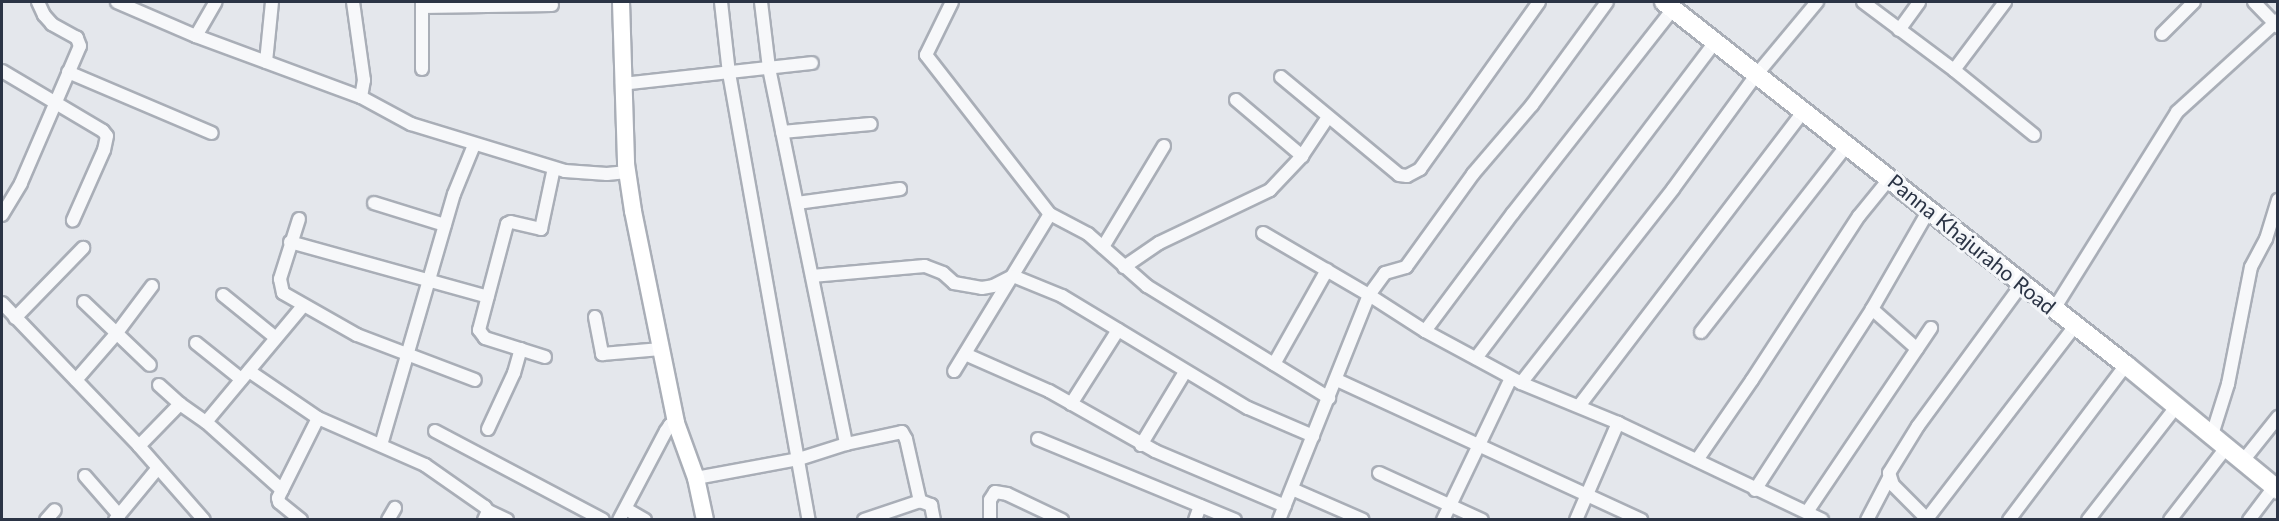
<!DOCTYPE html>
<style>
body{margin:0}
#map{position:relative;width:2279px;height:521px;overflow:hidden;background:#e4e7ec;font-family:Lato,sans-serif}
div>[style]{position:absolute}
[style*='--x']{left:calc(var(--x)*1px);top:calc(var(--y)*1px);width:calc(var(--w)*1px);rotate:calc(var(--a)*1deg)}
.roads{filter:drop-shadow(2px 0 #a9aeb7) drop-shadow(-2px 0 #a9aeb7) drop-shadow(0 2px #a9aeb7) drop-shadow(0 -2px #a9aeb7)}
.street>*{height:12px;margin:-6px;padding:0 6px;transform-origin:6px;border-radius:6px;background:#f7f8fa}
.secondary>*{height:16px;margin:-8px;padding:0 8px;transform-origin:8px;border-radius:8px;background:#fff}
.primary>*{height:18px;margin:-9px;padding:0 9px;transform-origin:9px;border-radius:9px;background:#fff}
span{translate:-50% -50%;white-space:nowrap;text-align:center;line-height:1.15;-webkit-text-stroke:6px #f4f6f9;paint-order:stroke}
.street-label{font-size:21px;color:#2b3445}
.frame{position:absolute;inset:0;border:3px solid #2b3445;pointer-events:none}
</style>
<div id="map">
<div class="roads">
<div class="street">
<i style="--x:117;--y:2;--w:86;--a:23.3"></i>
<i style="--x:196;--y:36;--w:176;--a:20.3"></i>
<i style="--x:361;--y:97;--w:57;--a:28.4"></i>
<i style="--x:411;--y:124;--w:161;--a:17"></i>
<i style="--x:565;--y:171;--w:42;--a:4.1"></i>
<i style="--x:607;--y:174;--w:20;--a:-6"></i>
<i style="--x:353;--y:2;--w:79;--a:82"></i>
<i style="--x:364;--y:80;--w:17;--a:100"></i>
<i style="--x:721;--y:2;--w:71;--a:83.6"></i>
<i style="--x:729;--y:73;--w:454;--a:79.9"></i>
<i style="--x:761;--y:2;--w:66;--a:83.1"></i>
<i style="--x:769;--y:68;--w:384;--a:78.4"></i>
<i style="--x:952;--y:2;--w:59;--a:116.1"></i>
<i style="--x:926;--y:55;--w:202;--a:52.1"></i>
<i style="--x:1050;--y:214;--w:184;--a:121.4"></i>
<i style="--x:1863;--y:2;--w:114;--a:36.8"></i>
<i style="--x:1954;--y:70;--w:103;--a:39.1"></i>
<i style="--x:2254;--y:2;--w:35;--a:46"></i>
<i style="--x:422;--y:7;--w:130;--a:-0.9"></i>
<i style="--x:1899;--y:30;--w:34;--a:-54"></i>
<i style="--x:2162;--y:34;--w:45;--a:-45"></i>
<i style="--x:196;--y:36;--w:39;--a:-60"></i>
<i style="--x:266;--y:62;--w:60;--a:-84.3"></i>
<i style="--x:422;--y:69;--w:67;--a:-90"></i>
<i style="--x:1954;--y:70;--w:85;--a:-53.1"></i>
<i style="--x:2;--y:71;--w:117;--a:30.7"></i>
<i style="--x:103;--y:131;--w:6;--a:51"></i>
<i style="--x:107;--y:136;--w:14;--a:102"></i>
<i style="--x:104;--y:150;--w:77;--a:113.9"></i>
<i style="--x:68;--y:72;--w:156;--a:23"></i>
<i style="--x:1281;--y:77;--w:153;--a:39.7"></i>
<i style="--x:1399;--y:175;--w:8;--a:7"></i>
<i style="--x:1407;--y:176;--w:15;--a:-28"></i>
<i style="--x:1420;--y:169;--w:205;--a:-54.5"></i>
<i style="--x:622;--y:84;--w:191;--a:-6.3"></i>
<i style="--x:1236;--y:100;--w:87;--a:40.3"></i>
<i style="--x:782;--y:132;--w:89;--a:-5.1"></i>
<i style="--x:374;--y:203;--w:74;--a:17.2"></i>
<i style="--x:797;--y:203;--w:104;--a:-7.7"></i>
<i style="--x:1050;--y:214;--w:43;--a:27.8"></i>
<i style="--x:1088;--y:234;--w:79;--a:41.4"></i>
<i style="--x:1147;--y:286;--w:214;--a:31.6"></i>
<i style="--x:2;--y:215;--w:37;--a:-59"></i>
<i style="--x:21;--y:183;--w:149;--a:-66.7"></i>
<i style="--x:80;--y:46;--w:9;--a:-111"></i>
<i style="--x:77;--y:38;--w:29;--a:-151"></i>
<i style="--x:52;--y:24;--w:12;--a:-132"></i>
<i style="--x:44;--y:15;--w:14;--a:-115"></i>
<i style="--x:299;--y:219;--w:63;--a:107.6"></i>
<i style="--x:280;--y:279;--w:14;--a:78"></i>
<i style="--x:283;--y:293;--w:85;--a:29.6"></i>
<i style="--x:357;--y:335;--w:126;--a:20.9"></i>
<i style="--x:1263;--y:233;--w:123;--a:30.3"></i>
<i style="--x:1369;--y:295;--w:67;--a:32.7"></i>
<i style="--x:1425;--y:331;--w:109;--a:28.4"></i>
<i style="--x:1521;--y:383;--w:105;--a:22.4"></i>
<i style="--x:1618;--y:423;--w:226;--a:25.4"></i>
<i style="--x:290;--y:242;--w:205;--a:15.5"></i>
<i style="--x:1103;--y:247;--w:118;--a:-58.9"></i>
<i style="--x:1124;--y:267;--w:42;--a:-34.4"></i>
<i style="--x:1159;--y:243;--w:123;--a:-25.5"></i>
<i style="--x:1270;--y:190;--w:47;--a:-46.7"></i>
<i style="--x:1302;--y:156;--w:47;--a:-56.3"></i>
<i style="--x:812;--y:276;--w:113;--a:-5.1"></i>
<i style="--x:925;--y:266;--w:19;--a:21"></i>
<i style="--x:943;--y:273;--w:15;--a:42"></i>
<i style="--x:954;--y:283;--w:28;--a:10"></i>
<i style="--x:982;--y:288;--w:11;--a:-10"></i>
<i style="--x:993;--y:286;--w:22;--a:-27"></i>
<i style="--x:1013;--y:276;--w:53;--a:22.2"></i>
<i style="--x:1062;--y:296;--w:217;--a:31.1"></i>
<i style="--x:1248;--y:408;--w:71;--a:23.3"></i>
<i style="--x:223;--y:295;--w:68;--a:39.1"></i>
<i style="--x:84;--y:302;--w:91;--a:43.7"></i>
<i style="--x:2;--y:303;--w:198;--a:46.2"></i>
<i style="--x:139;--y:446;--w:98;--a:48.7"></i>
<i style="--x:1872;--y:309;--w:60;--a:41.6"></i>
<i style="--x:2054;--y:309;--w:232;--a:-58"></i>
<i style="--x:2177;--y:112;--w:137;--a:-42.3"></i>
<i style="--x:595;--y:317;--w:38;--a:79"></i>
<i style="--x:602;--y:354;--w:59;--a:-4.8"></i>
<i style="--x:15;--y:318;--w:98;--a:-45.8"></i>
<i style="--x:1425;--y:331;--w:147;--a:-53.3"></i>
<i style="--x:1513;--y:213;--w:259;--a:-51.9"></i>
<i style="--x:1701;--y:332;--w:237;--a:-52"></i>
<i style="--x:196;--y:343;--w:58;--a:38.7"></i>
<i style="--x:965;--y:354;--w:92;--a:23.8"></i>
<i style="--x:1049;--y:391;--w:122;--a:29.5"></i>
<i style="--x:1155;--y:451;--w:141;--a:22.9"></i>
<i style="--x:545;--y:357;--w:63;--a:-162.4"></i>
<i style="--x:485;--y:338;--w:10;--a:-127"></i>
<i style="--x:479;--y:330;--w:110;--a:-75.2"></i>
<i style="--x:507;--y:224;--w:4;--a:-27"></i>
<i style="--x:511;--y:222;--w:31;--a:13"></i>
<i style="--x:541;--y:229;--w:62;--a:-78"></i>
<i style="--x:1476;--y:358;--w:398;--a:-52.9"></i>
<i style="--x:1274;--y:364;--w:108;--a:-60.6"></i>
<i style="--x:249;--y:371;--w:83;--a:34.3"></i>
<i style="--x:318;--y:418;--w:117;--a:23.7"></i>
<i style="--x:425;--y:465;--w:73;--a:35"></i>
<i style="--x:485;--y:507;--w:5;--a:53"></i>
<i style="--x:488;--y:511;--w:10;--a:114"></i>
<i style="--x:76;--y:380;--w:61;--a:-49"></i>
<i style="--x:116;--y:334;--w:60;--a:-53.1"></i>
<i style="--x:1337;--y:380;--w:335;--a:24.7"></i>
<i style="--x:1521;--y:383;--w:246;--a:-51.9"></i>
<i style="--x:1673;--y:189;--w:142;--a:-53.9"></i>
<i style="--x:1757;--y:74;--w:94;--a:-50.2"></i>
<i style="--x:159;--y:385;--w:28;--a:42"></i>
<i style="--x:1071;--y:404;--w:88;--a:-57.6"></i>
<i style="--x:1579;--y:406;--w:370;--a:-52.7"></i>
<i style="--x:206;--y:422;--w:151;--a:-50.1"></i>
<i style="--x:488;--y:429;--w:62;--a:-65.1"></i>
<i style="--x:514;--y:373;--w:25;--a:-74"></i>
<i style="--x:435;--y:431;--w:190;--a:27.9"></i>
<i style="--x:2211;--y:438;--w:57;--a:-72.5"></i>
<i style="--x:2228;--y:384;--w:119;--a:-78.9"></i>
<i style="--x:2251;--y:267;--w:32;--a:-62"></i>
<i style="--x:2266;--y:239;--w:41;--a:-72.9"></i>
<i style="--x:1038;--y:439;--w:213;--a:22.4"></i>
<i style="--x:381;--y:445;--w:261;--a:-73.8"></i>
<i style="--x:454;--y:194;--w:53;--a:-67.8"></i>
<i style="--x:1141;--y:445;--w:85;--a:-58.9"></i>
<i style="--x:139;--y:446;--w:59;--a:-45.7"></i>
<i style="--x:180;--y:404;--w:32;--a:35"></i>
<i style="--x:206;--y:422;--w:102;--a:41.8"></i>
<i style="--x:1697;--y:460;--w:97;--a:-55.5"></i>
<i style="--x:1752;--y:380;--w:196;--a:-56.9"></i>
<i style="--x:1859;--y:216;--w:49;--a:-50.8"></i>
<i style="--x:2242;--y:462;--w:58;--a:-51.3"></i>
<i style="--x:1379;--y:473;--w:113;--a:24.5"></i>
<i style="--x:85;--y:476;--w:52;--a:48.9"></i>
<i style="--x:696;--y:478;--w:105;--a:-10.5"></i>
<i style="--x:799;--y:459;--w:49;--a:-17.7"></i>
<i style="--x:846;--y:444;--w:57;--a:-12.1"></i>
<i style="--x:902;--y:432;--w:8;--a:60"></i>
<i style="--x:906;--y:439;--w:64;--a:77.3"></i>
<i style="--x:1292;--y:489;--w:77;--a:23.6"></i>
<i style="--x:1755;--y:490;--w:216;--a:-57.1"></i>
<i style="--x:1872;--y:309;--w:114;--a:-60.1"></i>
<i style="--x:626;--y:509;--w:22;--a:30"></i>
<i style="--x:488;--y:511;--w:21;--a:25"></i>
<i style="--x:1807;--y:512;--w:222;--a:-56"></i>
<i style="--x:46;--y:520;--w:13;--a:-48"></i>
<i style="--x:115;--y:520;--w:66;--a:-50.5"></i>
<i style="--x:301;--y:520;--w:28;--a:-141"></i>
<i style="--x:279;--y:502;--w:4;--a:-104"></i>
<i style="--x:278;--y:498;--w:89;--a:-63.4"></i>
<i style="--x:388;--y:520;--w:14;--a:-60"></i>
<i style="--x:619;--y:520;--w:101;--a:-62.2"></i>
<i style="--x:666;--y:431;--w:7;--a:-56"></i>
<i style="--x:670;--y:425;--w:6;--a:-18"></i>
<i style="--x:864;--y:520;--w:59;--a:-18.7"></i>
<i style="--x:920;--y:501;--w:12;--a:20"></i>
<i style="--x:931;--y:505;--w:15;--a:79"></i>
<i style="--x:990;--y:520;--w:20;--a:-90"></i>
<i style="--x:990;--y:500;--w:9;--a:-58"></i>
<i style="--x:995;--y:492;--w:12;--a:9"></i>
<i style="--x:1007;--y:494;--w:61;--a:25.3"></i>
<i style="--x:1195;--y:520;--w:15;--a:-70"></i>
<i style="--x:1279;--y:520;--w:242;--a:-68.2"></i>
<i style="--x:1369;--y:295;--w:27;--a:-54"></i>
<i style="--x:1385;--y:273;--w:22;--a:-16"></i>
<i style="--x:1406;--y:267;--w:115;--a:-54.2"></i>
<i style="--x:1473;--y:174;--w:91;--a:-49.5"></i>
<i style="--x:1532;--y:105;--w:127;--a:-53.9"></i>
<i style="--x:1443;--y:520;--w:157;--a:-64.4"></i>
<i style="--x:1576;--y:520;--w:106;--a:-66.6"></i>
<i style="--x:1867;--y:520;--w:47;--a:-62.4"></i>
<i style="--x:1926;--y:520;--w:245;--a:-52.5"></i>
<i style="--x:1928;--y:520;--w:49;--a:-135"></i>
<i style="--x:1893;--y:485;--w:13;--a:-108"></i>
<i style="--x:1889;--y:473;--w:55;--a:-58.3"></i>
<i style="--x:1918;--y:426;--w:176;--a:-53.8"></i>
<i style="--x:2009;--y:520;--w:194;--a:-53"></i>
<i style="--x:2088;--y:520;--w:143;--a:-52.1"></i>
<i style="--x:2170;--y:520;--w:90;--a:-52.2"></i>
<i style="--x:2249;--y:520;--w:41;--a:-52.9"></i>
</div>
<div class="secondary">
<i style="--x:621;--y:2;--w:162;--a:88.2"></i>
<i style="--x:626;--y:164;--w:48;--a:81.5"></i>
<i style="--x:633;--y:211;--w:216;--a:78.5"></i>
<i style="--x:676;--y:423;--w:59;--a:70"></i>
<i style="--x:696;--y:478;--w:43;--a:77.9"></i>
</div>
<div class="primary">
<i style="--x:1664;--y:2;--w:588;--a:38.16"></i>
<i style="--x:2126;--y:365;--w:197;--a:39.4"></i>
</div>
</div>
<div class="street-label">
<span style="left:1972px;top:244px;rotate:39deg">Panna Khajuraho Road</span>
</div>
<div class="frame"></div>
</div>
